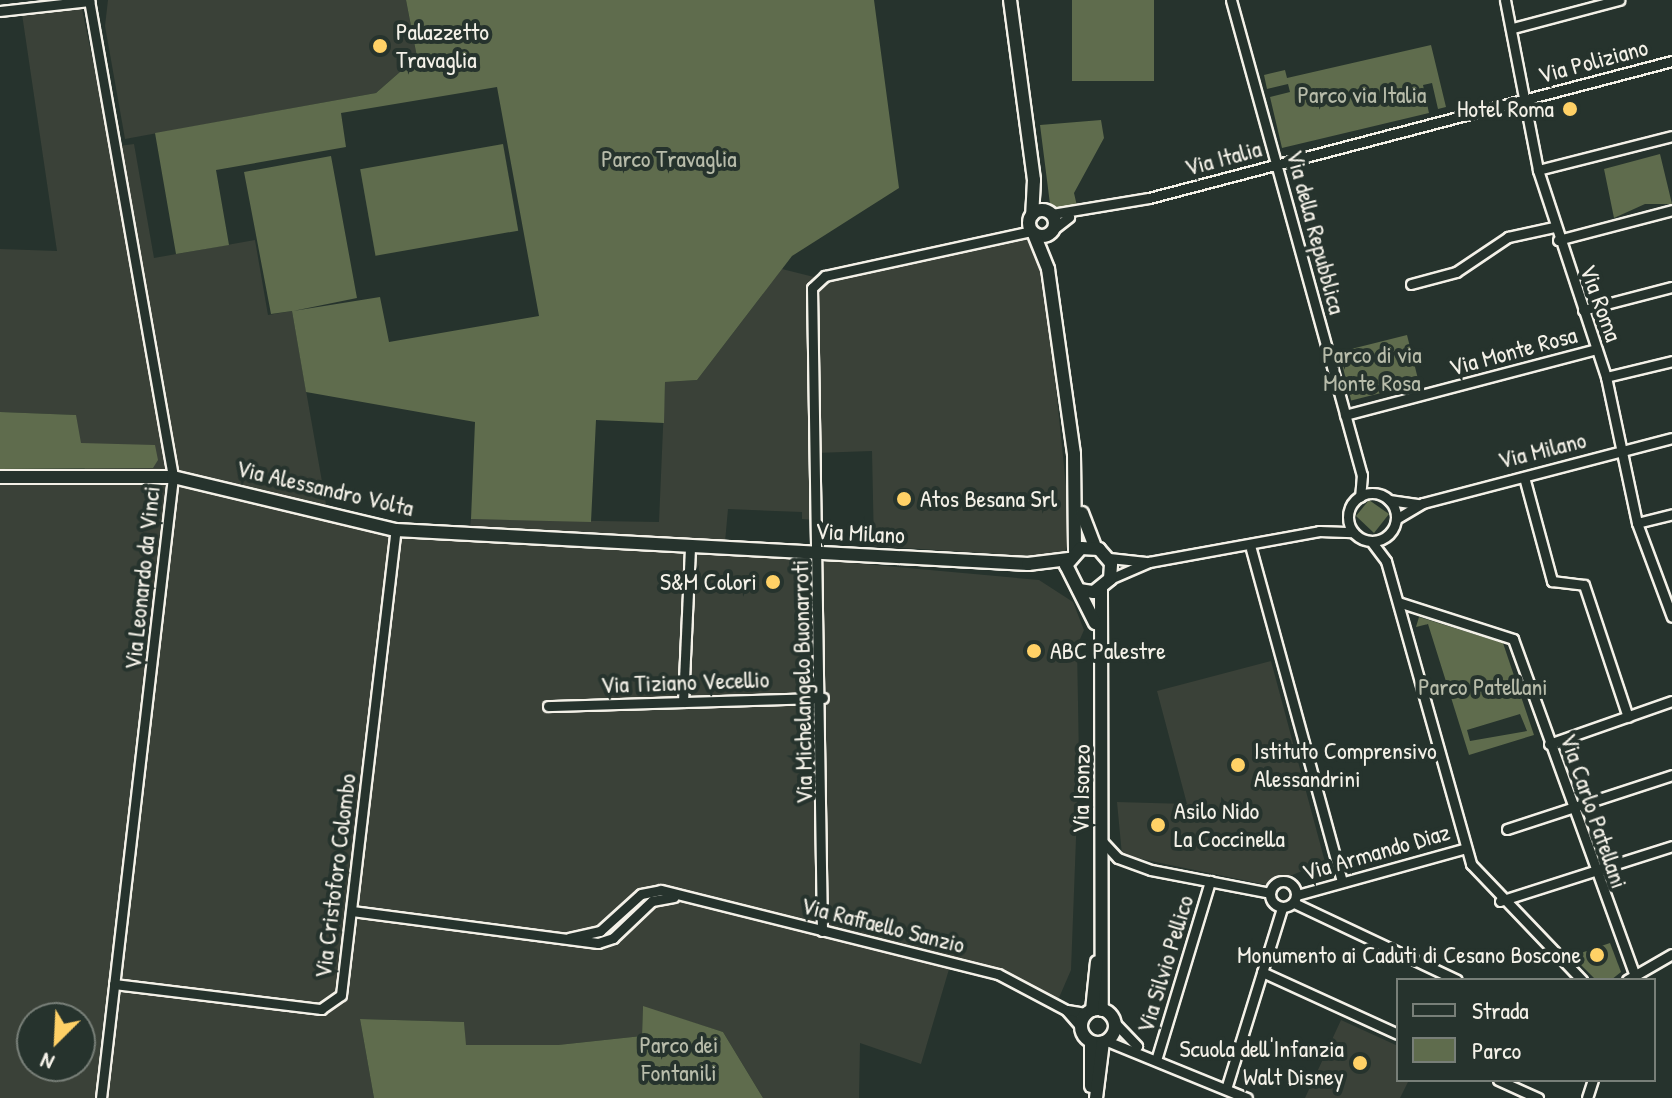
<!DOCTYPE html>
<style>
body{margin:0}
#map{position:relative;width:1672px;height:1098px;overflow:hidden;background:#26332d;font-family:"Patrick Hand",sans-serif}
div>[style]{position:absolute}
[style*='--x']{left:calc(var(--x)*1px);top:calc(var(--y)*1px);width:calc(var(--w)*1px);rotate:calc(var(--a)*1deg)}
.built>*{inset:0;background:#3a4138}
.green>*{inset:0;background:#5f6c4d;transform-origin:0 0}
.roads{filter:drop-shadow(2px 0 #f4f1e8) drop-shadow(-2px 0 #f4f1e8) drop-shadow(0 2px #f4f1e8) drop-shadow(0 -2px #f4f1e8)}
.minor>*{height:9px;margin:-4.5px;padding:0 4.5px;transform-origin:4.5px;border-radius:4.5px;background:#26332d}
.minor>.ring{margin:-4.5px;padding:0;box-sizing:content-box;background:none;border:9px solid #26332d;border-radius:50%}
.tertiary>*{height:12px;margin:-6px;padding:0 6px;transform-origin:6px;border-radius:6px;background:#26332d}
.tertiary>.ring{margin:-6px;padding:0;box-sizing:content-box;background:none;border:12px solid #26332d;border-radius:50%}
.dots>*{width:22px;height:22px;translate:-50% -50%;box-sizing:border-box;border:4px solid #26332d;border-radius:50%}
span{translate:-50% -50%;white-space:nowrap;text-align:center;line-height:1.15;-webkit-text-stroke:8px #26332d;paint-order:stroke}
.poi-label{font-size:24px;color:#f4f1e8}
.left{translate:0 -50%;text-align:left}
.right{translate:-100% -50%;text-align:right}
.street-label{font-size:24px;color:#f4f1e8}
.park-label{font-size:24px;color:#b8bcaa}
.legend{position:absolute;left:1396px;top:978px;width:260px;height:104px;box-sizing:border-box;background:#26332d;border:2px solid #787f78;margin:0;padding:10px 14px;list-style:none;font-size:24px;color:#f4f1e8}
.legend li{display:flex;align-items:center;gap:16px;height:40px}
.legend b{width:40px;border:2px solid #787f78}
.north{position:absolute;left:16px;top:1002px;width:80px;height:80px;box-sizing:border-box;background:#26332d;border:2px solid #787f78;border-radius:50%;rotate:204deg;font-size:22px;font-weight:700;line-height:32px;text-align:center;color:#f4f1e8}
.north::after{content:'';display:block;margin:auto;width:28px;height:36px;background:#ffd166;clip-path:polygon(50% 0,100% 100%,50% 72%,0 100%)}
</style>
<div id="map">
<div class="built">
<i style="clip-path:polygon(108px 0,406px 0,417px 57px,376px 93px,125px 139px,105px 26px)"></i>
<i style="clip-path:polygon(82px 9px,111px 147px,134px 144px,154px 258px,255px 240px,268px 315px,292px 311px,327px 510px,194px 477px,86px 476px,75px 415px,0 412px,0 249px,57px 251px,22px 14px)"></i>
<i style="clip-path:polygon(evenodd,1022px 232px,1044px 270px,1071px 535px,1065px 552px,1046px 557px,874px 546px,872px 451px,815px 453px,815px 520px,802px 519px,802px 512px,728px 509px,725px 542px,658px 537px,655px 545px,1039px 580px,1073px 602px,1084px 630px,1077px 646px,1079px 760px,1071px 970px,1058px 1000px,1000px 970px,952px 959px,921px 1064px,860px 1043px,859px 1098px,763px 1098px,723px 1032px,643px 1007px,642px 1036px,558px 1045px,465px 1045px,464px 1022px,360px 1019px,374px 1098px,0 1098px,0 480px,171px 479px,393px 532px,469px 535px,471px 519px,659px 522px,665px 382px,697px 380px,782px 269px,830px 281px,1022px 232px,32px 1018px,80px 1018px,80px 1066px,32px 1066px,32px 1018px)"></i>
<i style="clip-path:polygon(1271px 661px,1325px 862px,1267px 885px,1122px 855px,1117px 802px,1187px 804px,1157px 691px)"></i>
<i style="clip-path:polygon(1341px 1020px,1398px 1046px,1398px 1080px,1409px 1080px,1400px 1098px,1305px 1098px)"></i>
</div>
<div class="green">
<i style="clip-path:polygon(406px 0,874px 0,899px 188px,792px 256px,697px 380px,665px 382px,664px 423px,596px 420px,591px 522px,471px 519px,475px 422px,306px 392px,292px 311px,271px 314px,244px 172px,331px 156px,357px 298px,293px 311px,380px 297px,389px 342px,539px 316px,497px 87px,341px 113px,346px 147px,216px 170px,229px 245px,176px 254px,155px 133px,376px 93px,417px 57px)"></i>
<i style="left:1072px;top:0;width:82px;height:81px"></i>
<i style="clip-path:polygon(1431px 45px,1446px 107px,1438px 109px,1432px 83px,1423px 85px,1429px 113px,1282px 148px,1270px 97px,1290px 92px,1288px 84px,1267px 89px,1264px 75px,1285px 70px,1287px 78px)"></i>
<i style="clip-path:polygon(1101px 120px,1104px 138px,1074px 193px,1077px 206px,1051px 212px,1040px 125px)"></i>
<i style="left:503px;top:144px;width:88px;height:145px;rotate:80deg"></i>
<i style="clip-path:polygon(1660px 154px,1672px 204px,1645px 204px,1614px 218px,1604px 169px)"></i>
<i style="left:1407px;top:335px;width:50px;height:70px;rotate:76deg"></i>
<i style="clip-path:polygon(0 412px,76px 415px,81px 443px,155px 445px,158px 460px,153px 468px,0 469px)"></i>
<i style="clip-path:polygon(1369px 500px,1389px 514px,1374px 533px,1356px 516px)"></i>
<i style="clip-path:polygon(evenodd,1419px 617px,1503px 643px,1534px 735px,1469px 755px,1428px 624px,1416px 627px,1419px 617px,1520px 714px,1527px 731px,1470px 741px,1467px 730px,1520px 714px)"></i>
<i style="clip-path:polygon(1610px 943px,1621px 972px,1611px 980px,1596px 980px,1572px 956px)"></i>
<i style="clip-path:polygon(643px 1006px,723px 1032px,763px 1098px,374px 1098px,360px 1019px,464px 1022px,466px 1045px,558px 1045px,642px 1036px)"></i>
</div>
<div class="roads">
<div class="minor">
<i style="--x:89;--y:0;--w:484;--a:80"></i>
<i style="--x:173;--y:477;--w:625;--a:96.61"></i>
<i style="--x:1231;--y:0;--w:493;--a:74.6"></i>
<i style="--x:1362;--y:475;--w:22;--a:95"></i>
<i style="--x:1505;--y:0;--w:173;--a:79"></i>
<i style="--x:1538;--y:170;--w:218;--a:71.8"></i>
<i style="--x:1606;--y:377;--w:149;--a:78"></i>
<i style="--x:1637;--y:523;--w:100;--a:69.6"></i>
<i style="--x:0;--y:11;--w:90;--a:-6.4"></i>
<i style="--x:1513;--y:28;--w:110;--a:-14.8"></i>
<i style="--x:1538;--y:170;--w:138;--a:-14.2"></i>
<i style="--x:1052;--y:214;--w:98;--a:-9.4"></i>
<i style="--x:1149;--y:198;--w:541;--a:-14.68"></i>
<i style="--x:1055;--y:228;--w:18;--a:-38"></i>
<i style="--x:1558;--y:240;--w:118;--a:-14.7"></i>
<i style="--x:1411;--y:284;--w:47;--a:-14.9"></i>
<i style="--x:1456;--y:272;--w:63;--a:-33.9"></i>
<i style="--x:1508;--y:237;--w:47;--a:-12.3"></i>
<i style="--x:1583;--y:310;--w:92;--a:-14.5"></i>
<i style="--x:1606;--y:377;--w:68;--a:-13.6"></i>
<i style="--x:1345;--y:415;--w:260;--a:-14.7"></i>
<i style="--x:1524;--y:477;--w:108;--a:74.9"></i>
<i style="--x:1552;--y:581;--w:32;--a:7"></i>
<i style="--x:1584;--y:585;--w:139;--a:71.6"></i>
<i class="ring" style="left:1348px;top:493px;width:39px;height:39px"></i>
<i style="--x:1389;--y:500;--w:30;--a:8"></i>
<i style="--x:1396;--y:519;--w:31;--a:-31"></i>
<i style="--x:1423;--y:503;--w:257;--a:-14.6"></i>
<i style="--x:1637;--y:523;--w:36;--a:-14"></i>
<i style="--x:1371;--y:541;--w:25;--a:53"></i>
<i style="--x:1386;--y:561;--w:315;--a:74.3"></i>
<i style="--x:1471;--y:864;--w:161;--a:46.3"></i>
<i style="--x:1251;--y:549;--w:345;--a:74.7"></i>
<i style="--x:1109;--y:558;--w:37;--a:6"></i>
<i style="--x:1110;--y:579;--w:43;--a:-23.6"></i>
<i style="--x:1149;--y:562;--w:173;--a:-10.3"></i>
<i style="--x:1319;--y:531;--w:34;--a:2"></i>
<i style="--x:1398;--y:602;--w:121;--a:17.8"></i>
<i style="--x:1513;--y:639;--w:356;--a:70.1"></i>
<i style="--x:683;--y:702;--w:156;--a:-87.4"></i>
<i style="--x:548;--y:706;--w:275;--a:-1.7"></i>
<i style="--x:1549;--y:744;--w:130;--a:-19.3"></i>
<i style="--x:1507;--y:829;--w:174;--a:-18.1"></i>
<i style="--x:1102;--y:841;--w:23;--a:47"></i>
<i style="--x:1118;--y:858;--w:35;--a:20"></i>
<i style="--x:1151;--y:870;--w:121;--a:10.9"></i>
<i class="ring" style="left:1270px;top:881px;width:17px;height:17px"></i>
<i style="--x:1297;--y:895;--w:175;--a:-15.5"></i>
<i style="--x:1500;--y:901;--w:181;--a:-17.7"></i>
<i style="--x:1294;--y:903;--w:180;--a:25.3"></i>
<i style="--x:352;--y:911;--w:248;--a:7.4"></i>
<i style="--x:598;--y:943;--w:16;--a:-18"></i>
<i style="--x:613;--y:938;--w:54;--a:-43.5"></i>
<i style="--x:652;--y:901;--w:22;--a:-10"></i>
<i style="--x:822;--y:931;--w:643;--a:-90.89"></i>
<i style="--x:812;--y:288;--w:18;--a:-43"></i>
<i style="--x:825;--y:276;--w:212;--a:-12.3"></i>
<i style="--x:569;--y:938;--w:32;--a:-13"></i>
<i style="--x:600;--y:931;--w:55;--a:-42.1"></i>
<i style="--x:641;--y:894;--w:20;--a:-11"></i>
<i style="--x:661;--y:890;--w:347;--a:14"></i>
<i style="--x:998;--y:974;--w:77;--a:27.9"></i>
<i style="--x:1066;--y:1010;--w:23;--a:49"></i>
<i style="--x:1262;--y:972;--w:149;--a:24.5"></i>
<i style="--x:1627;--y:980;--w:52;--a:-30"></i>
<i style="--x:114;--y:984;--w:209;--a:6.9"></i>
<i style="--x:321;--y:1009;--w:24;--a:-35"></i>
<i style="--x:341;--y:995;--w:468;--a:-83.3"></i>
<i style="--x:1067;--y:1010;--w:20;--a:9"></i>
<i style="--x:1115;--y:1023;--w:32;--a:46"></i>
<i style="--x:1107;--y:1041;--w:151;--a:22.2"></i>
<i style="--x:1157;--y:1057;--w:184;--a:-73.2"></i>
<i style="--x:1498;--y:1080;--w:44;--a:24.2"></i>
<i style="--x:1226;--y:1089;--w:189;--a:-72.8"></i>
<i style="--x:1587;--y:1098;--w:19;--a:-72"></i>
</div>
<div class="tertiary">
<i style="--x:1010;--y:0;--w:182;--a:82.4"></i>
<i style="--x:1034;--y:180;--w:35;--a:93"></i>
<i class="ring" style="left:1029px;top:210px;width:14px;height:14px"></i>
<i style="--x:1034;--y:234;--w:38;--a:68"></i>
<i style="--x:1048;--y:269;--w:187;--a:82"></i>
<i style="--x:1074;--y:454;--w:97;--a:89.4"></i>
<i style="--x:0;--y:477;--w:173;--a:0"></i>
<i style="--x:173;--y:477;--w:229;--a:13.4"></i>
<i style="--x:396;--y:530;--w:633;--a:3.08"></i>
<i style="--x:1028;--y:564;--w:41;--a:-7"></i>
<i style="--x:1082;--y:513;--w:36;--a:69"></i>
<i style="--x:1101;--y:589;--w:421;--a:89.9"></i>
<i style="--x:1079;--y:590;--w:15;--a:8"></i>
<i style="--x:1094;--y:592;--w:21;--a:-39"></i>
<i style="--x:1110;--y:579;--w:16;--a:-86"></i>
<i style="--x:1111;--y:563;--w:18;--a:-131"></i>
<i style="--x:1099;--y:549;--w:18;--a:-177"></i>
<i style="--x:1081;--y:548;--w:23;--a:131"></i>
<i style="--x:1066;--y:565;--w:65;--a:63.4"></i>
<i class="ring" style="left:1081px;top:1009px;width:22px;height:22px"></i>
<i style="--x:1092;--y:1010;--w:48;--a:-84.1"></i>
<i style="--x:1091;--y:1086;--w:44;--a:-90"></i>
<i style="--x:1096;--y:1098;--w:56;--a:-82.9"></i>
</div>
</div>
<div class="dots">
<i style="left:380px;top:46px;background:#ffd166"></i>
<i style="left:1570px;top:109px;background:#ffd166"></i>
<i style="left:904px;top:499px;background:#ffd166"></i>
<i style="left:773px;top:582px;background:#ffd166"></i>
<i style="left:1034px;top:651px;background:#ffd166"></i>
<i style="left:1238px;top:765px;background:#ffd166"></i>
<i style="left:1158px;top:825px;background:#ffd166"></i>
<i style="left:1597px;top:955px;background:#ffd166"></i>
<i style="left:1360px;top:1063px;background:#ffd166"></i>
</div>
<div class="poi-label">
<span class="left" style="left:396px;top:46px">Palazzetto<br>Travaglia</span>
<span class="right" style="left:1554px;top:109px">Hotel Roma</span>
<span class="left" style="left:920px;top:499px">Atos Besana Srl</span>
<span class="right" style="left:757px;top:582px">S&amp;M Colori</span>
<span class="left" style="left:1050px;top:651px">ABC Palestre</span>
<span class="left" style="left:1254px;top:765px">Istituto Comprensivo<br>Alessandrini</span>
<span class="left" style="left:1174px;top:825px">Asilo Nido<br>La Coccinella</span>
<span class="right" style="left:1581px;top:955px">Monumento ai Caduti di Cesano Boscone</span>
<span class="right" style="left:1344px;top:1063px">Scuola dell'Infanzia<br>Walt Disney</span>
</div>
<div class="street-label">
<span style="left:1593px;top:61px;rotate:-15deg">Via Poliziano</span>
<span style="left:1223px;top:158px;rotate:-15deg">Via Italia</span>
<span style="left:1316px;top:232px;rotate:75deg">Via della Repubblica</span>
<span style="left:1601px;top:303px;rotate:70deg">Via Roma</span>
<span style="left:1513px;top:351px;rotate:-15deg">Via Monte Rosa</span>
<span style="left:1542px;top:450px;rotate:-14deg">Via Milano</span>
<span style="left:325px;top:488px;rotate:13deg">Via Alessandro Volta</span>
<span style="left:860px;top:533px;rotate:3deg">Via Milano</span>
<span style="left:142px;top:578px;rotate:-84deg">Via Leonardo da Vinci</span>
<span style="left:685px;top:682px;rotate:-2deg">Via Tiziano Vecellio</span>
<span style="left:802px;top:682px;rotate:-91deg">Via Michelangelo Buonarroti</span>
<span style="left:1081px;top:789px;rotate:-89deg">Via Isonzo</span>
<span style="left:1594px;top:811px;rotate:71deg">Via Carlo Patellani</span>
<span style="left:1376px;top:852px;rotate:-16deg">Via Armando Diaz</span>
<span style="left:335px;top:876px;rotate:-83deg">Via Cristoforo Colombo</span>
<span style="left:883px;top:925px;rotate:14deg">Via Raffaello Sanzio</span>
<span style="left:1165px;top:964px;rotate:-73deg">Via Silvio Pellico</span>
</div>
<div class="park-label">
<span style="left:1362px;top:95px">Parco via Italia</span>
<span style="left:669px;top:159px">Parco Travaglia</span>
<span style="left:1372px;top:369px">Parco di via<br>Monte Rosa</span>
<span style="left:1483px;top:687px">Parco Patellani</span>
<span style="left:679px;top:1059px">Parco dei<br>Fontanili</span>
</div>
<ul class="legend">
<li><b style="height:10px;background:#26332d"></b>Strada</li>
<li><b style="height:22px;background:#5f6c4d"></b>Parco</li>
</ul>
<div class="north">N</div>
</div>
